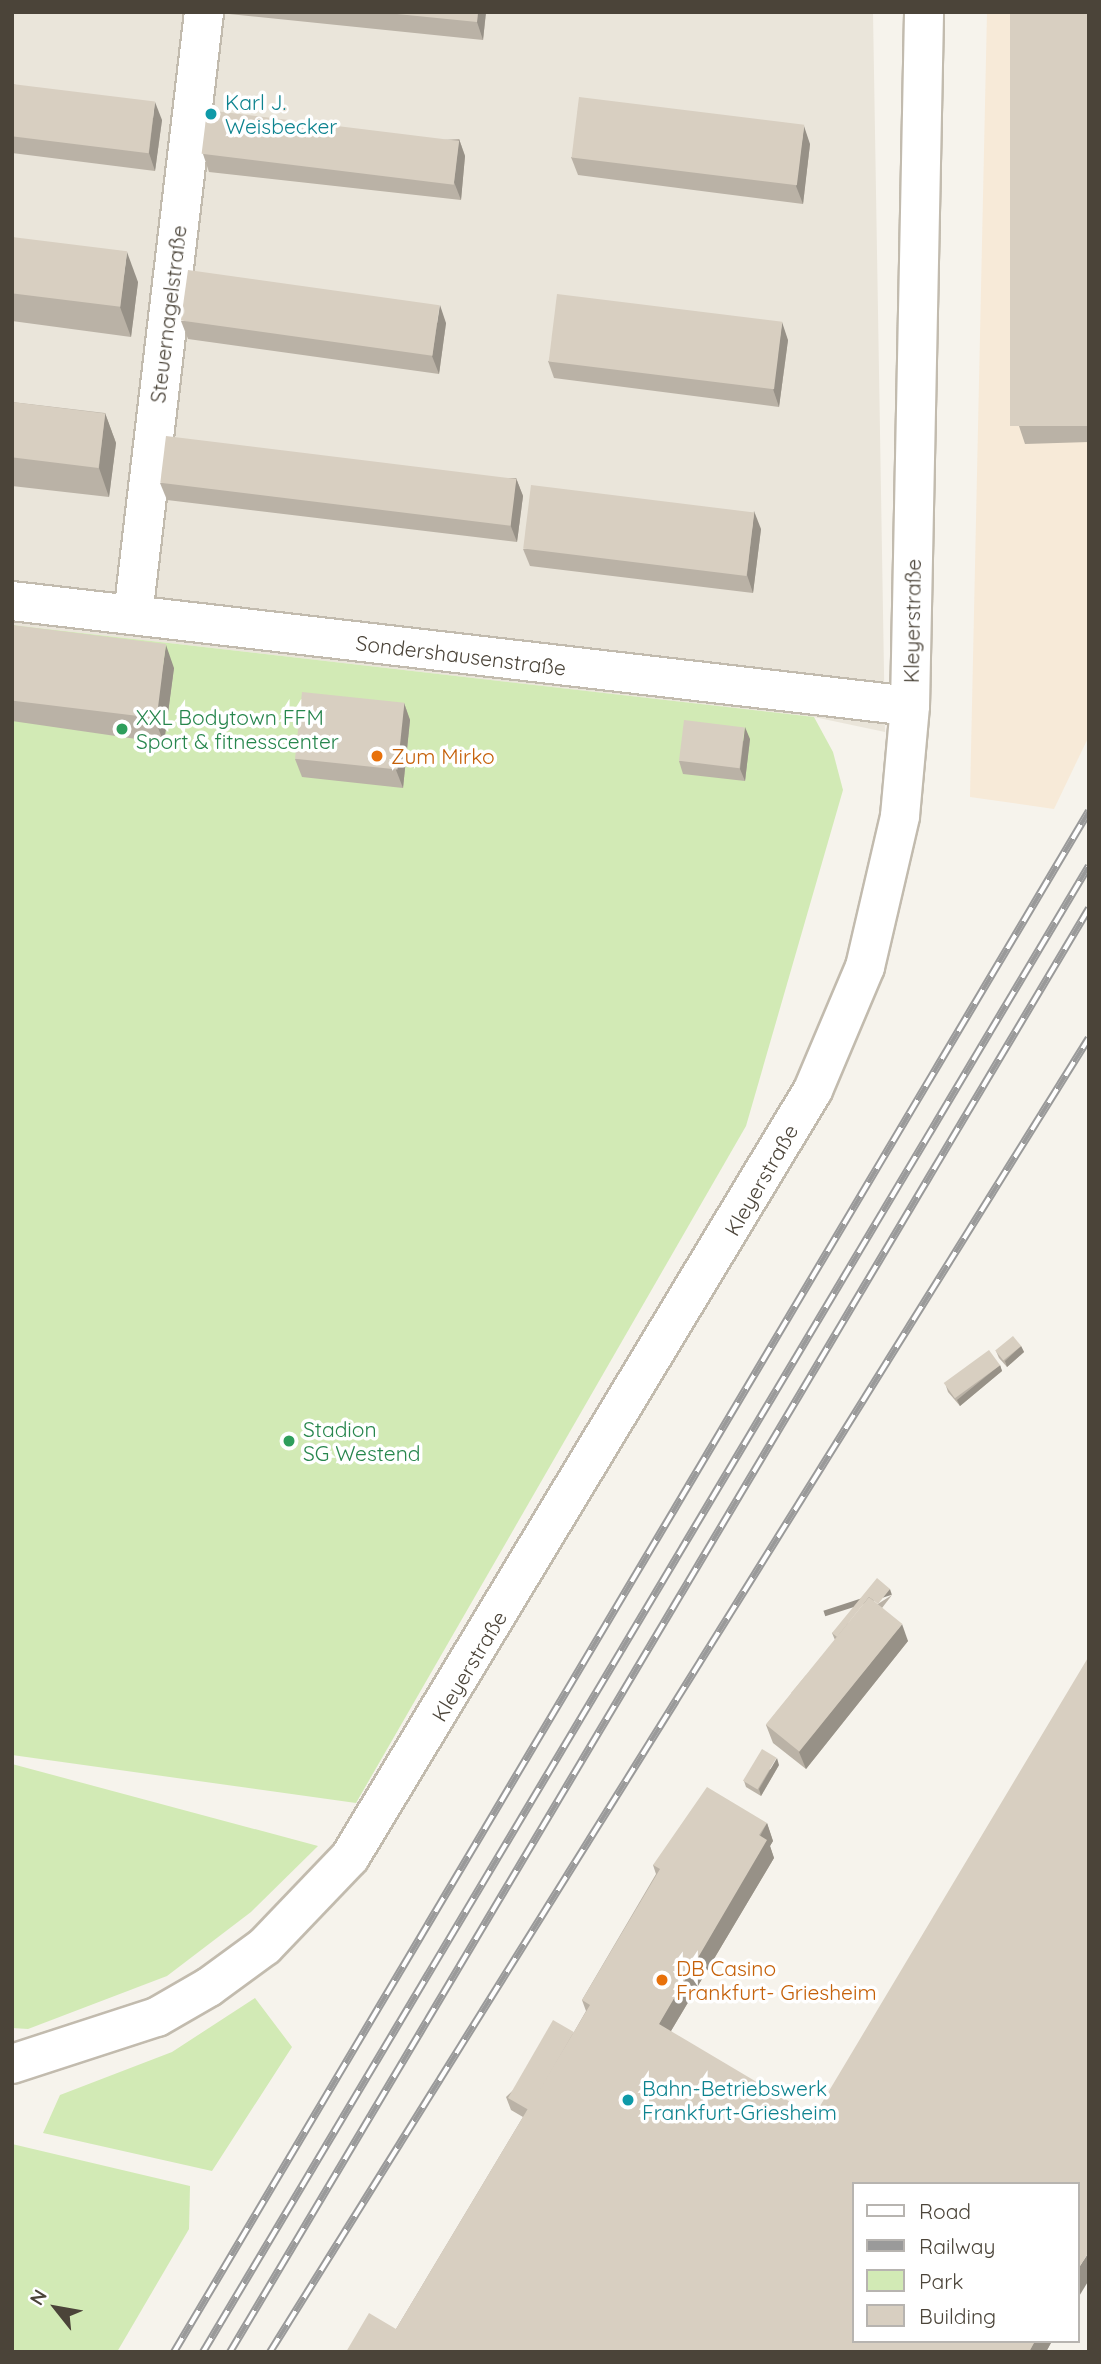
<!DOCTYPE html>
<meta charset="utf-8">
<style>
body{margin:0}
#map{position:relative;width:1101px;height:2364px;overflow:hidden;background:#f6f3ec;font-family:Quicksand,sans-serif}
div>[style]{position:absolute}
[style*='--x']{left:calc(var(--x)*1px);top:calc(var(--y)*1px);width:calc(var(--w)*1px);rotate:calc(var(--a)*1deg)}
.residential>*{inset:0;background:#eae5da}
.commercial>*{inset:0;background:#f7ead8}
.green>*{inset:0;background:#d2eab5}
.roads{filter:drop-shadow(2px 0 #c2bbae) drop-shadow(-2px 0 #c2bbae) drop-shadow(0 2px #c2bbae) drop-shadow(0 -2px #c2bbae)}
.minor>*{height:38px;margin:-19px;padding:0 19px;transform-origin:19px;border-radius:19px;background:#fff}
.tertiary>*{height:38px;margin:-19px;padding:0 19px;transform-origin:19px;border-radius:19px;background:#fff}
.rail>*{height:8px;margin-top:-4px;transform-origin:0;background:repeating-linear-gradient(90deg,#fff 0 16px,#9a9a9a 0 32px);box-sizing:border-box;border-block:2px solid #9a9a9a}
.wall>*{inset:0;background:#bab2a6}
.shaded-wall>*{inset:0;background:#979187;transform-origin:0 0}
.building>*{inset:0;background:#d8cfc1;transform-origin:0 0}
.dots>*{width:19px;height:19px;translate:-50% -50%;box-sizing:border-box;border:4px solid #fff;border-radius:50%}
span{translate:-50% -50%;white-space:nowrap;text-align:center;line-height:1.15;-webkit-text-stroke:7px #fff;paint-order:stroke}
.culture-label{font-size:21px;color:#0d838f}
.left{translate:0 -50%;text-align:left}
.street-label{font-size:21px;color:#4b4439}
.leisure-label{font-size:21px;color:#27864d}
.food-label{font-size:21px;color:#c56008}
.frame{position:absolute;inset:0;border:14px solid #4b4439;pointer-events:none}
.legend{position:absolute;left:852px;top:2182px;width:228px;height:161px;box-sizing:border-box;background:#fff;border:2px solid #b7b4b0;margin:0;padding:9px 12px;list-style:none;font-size:21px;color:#4b4439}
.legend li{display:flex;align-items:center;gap:14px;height:35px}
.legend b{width:35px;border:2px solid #b7b4b0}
.north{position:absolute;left:21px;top:2273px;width:70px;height:70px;-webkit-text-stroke:5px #fff;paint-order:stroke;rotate:301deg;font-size:19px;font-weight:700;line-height:28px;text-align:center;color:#4b4439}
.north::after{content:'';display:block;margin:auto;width:24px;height:32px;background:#4b4439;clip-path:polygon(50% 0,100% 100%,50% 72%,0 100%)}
</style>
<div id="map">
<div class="residential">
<i style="clip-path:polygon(12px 12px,873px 12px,885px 732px,814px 717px,12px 625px)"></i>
</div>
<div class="commercial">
<i style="clip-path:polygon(987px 12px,1089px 12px,1089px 736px,1054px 809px,970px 797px)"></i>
</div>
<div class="green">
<i style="clip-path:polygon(12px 625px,814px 717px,833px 752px,843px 790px,746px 1126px,356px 1803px,12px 1755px)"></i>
<i style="clip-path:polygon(12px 1764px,318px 1846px,251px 1912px,167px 1976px,28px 2029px,12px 2028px)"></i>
<i style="clip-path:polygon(255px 1998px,292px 2047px,212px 2171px,43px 2133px,60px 2095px,172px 2052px)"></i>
<i style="clip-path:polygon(12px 2144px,190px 2186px,189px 2229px,117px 2352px,12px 2352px)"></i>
</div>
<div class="roads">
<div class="minor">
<i style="--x:12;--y:601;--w:904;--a:6.67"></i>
<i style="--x:133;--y:615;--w:607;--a:-83.28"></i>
</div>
<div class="tertiary">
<i style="--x:12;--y:2064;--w:152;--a:-18"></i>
<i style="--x:157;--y:2017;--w:60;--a:-30"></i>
<i style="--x:209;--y:1987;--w:69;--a:-36.2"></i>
<i style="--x:265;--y:1946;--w:123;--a:-46.3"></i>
<i style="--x:350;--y:1857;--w:896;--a:-58.88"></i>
<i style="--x:813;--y:1090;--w:134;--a:-67.1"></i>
<i style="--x:865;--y:967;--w:155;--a:-76.9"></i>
<i style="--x:900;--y:816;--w:110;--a:-84.8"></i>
<i style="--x:910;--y:706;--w:694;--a:-88.84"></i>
</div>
</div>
<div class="rail">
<i style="--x:174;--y:2352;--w:1792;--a:-59.3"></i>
<i style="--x:203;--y:2352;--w:1730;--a:-59.2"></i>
<i style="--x:230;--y:2352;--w:1680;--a:-59.25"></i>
<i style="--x:270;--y:2352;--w:1548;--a:-58.07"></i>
</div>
<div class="wall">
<i style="clip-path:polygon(229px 12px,486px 12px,483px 40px,229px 14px)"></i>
<i style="clip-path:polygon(1089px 12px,1089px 442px,1025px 444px,1019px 426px)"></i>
<i style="clip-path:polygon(12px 84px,162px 120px,155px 171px,12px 153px)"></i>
<i style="clip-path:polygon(459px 139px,465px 156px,461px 200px,209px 172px,203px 154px)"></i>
<i style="clip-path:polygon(810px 144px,803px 204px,578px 175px,571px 157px)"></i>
<i style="clip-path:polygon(12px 237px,138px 282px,131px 337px,12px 321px)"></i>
<i style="clip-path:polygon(181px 321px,446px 323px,439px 374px,188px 339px)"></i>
<i style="clip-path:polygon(788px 340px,779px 407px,554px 378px,548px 361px)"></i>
<i style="clip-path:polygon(12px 402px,105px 413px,116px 443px,109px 497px,12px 486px)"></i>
<i style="clip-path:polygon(516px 478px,523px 496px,517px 542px,167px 500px,160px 483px)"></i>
<i style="clip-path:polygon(761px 529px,753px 593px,530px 566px,523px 549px)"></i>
<i style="clip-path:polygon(12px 625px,174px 668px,164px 743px,12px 721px)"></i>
<i style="clip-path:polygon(404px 703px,410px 720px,403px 788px,302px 777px,295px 759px)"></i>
<i style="clip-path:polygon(750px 739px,745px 781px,683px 774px,679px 761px)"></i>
<i style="clip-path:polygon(1021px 1346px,1024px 1352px,1007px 1367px,999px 1358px,996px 1351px)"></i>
<i style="clip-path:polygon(1000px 1365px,1002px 1371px,960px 1406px,948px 1392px,946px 1386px)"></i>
<i style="clip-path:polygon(892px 1595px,882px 1608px,908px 1641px,806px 1769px,773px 1743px,766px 1725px,835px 1640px,832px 1633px)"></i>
<i style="clip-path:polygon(779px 1765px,761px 1796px,746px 1787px,744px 1781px)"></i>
<i style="clip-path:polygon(767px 1823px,773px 1841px,770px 1846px,774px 1858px,671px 2031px,854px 2341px,1052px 2341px,1046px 2352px,396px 2329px,523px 2117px,511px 2110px,506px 2097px,574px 2032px,586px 2011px,582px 2000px,656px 1874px,653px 1865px)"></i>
</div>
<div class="shaded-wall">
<i style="clip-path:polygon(478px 12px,486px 12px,483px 40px,477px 22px)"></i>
<i style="clip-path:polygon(155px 102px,162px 120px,155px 171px,149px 153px)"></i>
<i style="clip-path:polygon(804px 126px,810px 144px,803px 204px,796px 186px)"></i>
<i style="clip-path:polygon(459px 139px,465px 156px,461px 200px,454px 182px)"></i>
<i style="clip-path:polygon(127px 252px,138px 282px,131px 337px,120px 307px)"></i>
<i style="clip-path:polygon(440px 305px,446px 323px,439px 374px,432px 356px)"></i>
<i style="clip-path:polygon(782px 322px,788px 340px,779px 407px,773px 389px)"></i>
<i style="clip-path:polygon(105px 413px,116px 443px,109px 497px,99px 468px)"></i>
<i style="clip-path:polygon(516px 478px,523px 496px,517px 542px,510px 524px)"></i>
<i style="clip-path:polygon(754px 511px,761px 529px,753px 593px,747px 575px)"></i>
<i style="clip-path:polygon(166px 645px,174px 668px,164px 743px,155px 720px)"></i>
<i style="clip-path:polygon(404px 703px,410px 720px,403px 788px,396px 770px)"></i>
<i style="clip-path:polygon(745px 727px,750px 739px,745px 781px,740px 769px)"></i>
<i style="clip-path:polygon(1021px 1346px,1024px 1352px,1007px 1367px,1005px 1361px)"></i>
<i style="clip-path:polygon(1000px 1365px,1002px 1371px,960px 1406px,957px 1400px)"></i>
<i style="left:890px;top:1589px;width:6px;height:70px;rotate:72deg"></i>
<i style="clip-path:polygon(902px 1624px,908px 1641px,806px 1769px,799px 1752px)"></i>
<i style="clip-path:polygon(777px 1758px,779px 1765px,761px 1796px,759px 1789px)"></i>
<i style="clip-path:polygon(767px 1823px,773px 1841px,770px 1846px,774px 1858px,665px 2041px,659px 2024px)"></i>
<i style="clip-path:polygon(1089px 2252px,1089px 2280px,1078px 2298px,1078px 2269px)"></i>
<i style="clip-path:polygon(1035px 2341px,1052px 2341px,1046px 2352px,1029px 2352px)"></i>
</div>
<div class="building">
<i style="clip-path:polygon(377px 12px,478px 12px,477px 22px)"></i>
<i style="left:1010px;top:12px;width:79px;height:414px"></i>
<i style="left:12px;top:84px;width:144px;height:52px;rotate:7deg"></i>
<i style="left:579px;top:97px;width:227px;height:61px;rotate:7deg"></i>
<i style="left:207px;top:110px;width:254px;height:44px;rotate:7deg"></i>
<i style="left:12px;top:237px;width:116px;height:56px;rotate:7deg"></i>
<i style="left:188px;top:270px;width:254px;height:51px;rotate:8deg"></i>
<i style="left:557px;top:294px;width:227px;height:68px;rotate:7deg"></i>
<i style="left:12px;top:402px;width:94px;height:55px;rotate:7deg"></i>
<i style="left:166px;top:436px;width:353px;height:47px;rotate:7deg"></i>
<i style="left:531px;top:485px;width:225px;height:64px;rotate:7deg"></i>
<i style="left:12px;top:625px;width:155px;height:75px;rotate:7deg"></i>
<i style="left:302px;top:692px;width:103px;height:67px;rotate:6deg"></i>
<i style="left:684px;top:720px;width:61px;height:41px;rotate:7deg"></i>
<i style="left:1013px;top:1336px;width:13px;height:23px;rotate:51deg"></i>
<i style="left:989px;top:1350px;width:19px;height:56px;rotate:54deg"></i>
<i style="clip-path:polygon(877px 1578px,890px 1589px,878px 1604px,869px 1597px,837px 1637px,832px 1633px)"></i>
<i style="left:869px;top:1597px;width:43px;height:164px;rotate:39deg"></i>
<i style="clip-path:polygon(1089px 1656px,1089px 2252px,1078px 2269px,1078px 2184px,854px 2184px,854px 2341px,1035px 2341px,1029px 2352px,346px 2352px,369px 2313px,396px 2329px,590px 2005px,582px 2000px,660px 1869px,653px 1865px,707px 1787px,767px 1823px,759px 1835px,767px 1840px,659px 2024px,814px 2116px)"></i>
<i style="clip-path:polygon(806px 1675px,806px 1676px,792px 1693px,791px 1693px)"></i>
<i style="left:762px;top:1749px;width:17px;height:37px;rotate:31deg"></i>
<i style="left:553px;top:2020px;width:24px;height:90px;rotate:30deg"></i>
</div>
<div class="dots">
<i style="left:211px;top:114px;background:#0f9aa8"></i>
<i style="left:122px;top:729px;background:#2e9e5b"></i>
<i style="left:377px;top:756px;background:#e8710a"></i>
<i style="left:289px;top:1441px;background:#2e9e5b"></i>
<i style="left:662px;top:1980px;background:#e8710a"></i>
<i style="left:628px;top:2100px;background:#0f9aa8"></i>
</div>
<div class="culture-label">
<span class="left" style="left:225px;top:114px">Karl J.<br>Weisbecker</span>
<span class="left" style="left:642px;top:2100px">Bahn-Betriebswerk<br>Frankfurt-Griesheim</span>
</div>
<div class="street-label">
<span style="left:168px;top:314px;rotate:-83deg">Steuernagelstraße</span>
<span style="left:912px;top:621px;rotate:-89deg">Kleyerstraße</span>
<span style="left:461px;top:655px;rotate:7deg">Sondershausenstraße</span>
<span style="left:761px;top:1180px;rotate:-60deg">Kleyerstraße</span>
<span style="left:469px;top:1666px;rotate:-59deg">Kleyerstraße</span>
</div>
<div class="leisure-label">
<span class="left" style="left:136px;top:729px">XXL Bodytown FFM<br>Sport &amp; fitnesscenter</span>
<span class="left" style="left:303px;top:1441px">Stadion<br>SG Westend</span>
</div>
<div class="food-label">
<span class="left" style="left:391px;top:756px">Zum Mirko</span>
<span class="left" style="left:676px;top:1980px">DB Casino<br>Frankfurt- Griesheim</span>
</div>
<div class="frame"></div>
<ul class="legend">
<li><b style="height:9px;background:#fff"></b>Road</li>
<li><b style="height:9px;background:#9a9a9a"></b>Railway</li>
<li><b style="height:19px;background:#d2eab5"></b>Park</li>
<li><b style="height:19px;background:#d8cfc1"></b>Building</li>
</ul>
<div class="north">N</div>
</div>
